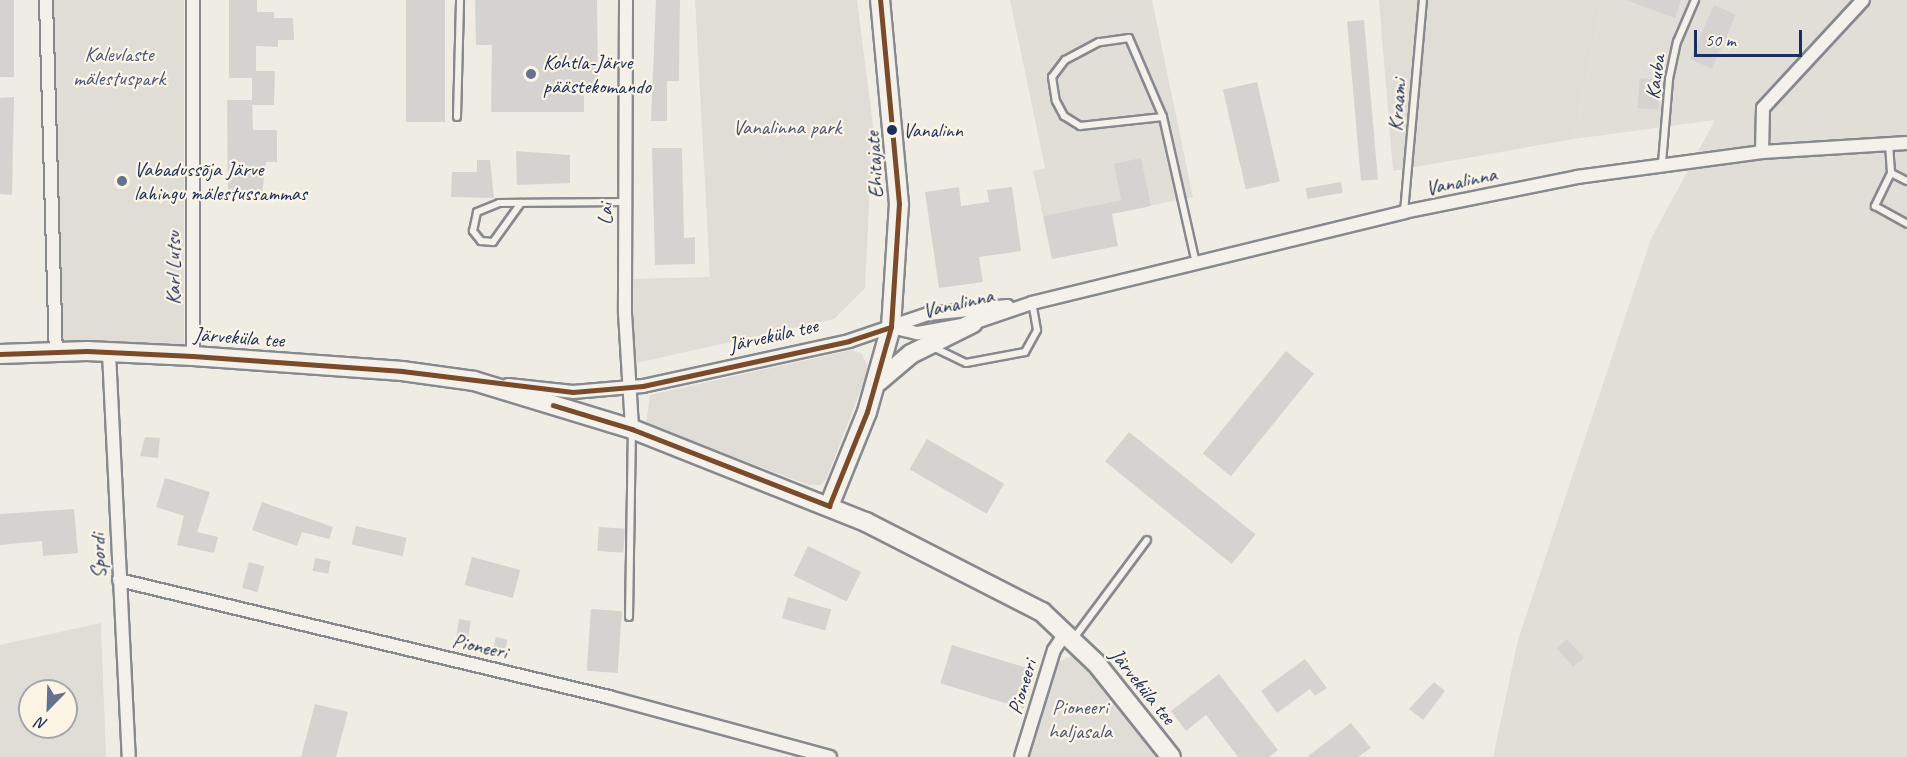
<!DOCTYPE html>
<meta charset="utf-8">
<style>
body{margin:0}
#map{position:relative;width:1907px;height:757px;overflow:hidden;background:#efece4;font-family:Caveat,sans-serif}
div>[style]{position:absolute}
[style*='--x']{left:calc(var(--x)*1px);top:calc(var(--y)*1px);width:calc(var(--w)*1px);rotate:calc(var(--a)*1deg)}
.built>*{inset:0;background:#e0ded7}
.green>*{inset:0;background:#e0ddd7;transform-origin:0 0}
.building>*{inset:0;background:#d5d3d0;transform-origin:0 0}
.roads{filter:drop-shadow(2px 0 #86898e) drop-shadow(-2px 0 #86898e) drop-shadow(0 2px #86898e) drop-shadow(0 -2px #86898e)}
.lane>*{height:6px;margin:-3px;padding:0 3px;transform-origin:3px;border-radius:3px;background:#f4f1eb}
.street>*{height:12px;margin:-6px;padding:0 6px;transform-origin:6px;border-radius:6px;background:#f4f1eb}
.secondary>*{height:18px;margin:-9px;padding:0 9px;transform-origin:9px;border-radius:9px;background:#f4f1eb}
.bus-1>*{height:4.5px;margin:-2.25px;padding:0 2.25px;transform-origin:2.25px;border-radius:2.25px;background:#7a4b2a}
.dots>*{width:16px;height:16px;translate:-50% -50%;box-sizing:border-box;border:3px solid #fcf5e5;border-radius:50%}
span{translate:-50% -50%;white-space:nowrap;text-align:center;line-height:1.15;-webkit-text-stroke:4.5px #fcf5e5;paint-order:stroke}
.bus-label{font-size:20px;color:#1b2f5e}
.left{translate:0 -50%;text-align:left}
.park-label{font-size:21px;color:#49587a}
.poi-label{font-size:21px;color:#1b2f5e}
.street-label{font-size:21px;color:#1b2f5e}
.north{position:absolute;left:18px;top:679px;width:60px;height:60px;box-sizing:border-box;background:#fcf5e5;border:2px solid #a2a6af;border-radius:50%;rotate:203deg;font-size:16px;font-weight:700;line-height:24px;text-align:center;color:#1b2f5e}
.north::after{content:'';display:block;margin:auto;width:21px;height:27px;background:#65718d;clip-path:polygon(50% 0,100% 100%,50% 72%,0 100%)}
.scale{position:absolute;left:1694px;top:30px;width:108px;height:27px;box-sizing:border-box;border:3px solid #1b2f5e;border-top:0;padding-left:8px;font-size:18px;line-height:21px;white-space:nowrap;color:#1b2f5e;-webkit-text-stroke:4px #fcf5e5;paint-order:stroke}
</style>
<div id="map">
<div class="built">
<i style="clip-path:polygon(1010px 0,1152px 0,1193px 197px,1123px 211px,1121px 200px,1043px 216px,1033px 171px,1045px 168px)"></i>
<i style="clip-path:polygon(1602px 0,1907px 0,1907px 757px,1493px 757px,1518px 640px,1651px 239px,1715px 120px,1574px 139px)"></i>
</div>
<div class="green">
<i style="left:53px;top:0;width:131px;height:345px"></i>
<i style="clip-path:polygon(695px 0,857px 0,873px 126px,865px 288px,834px 319px,636px 363px,632px 279px,710px 277px)"></i>
<i style="clip-path:polygon(1379px 0,1602px 0,1574px 139px,1393px 171px)"></i>
<i style="clip-path:polygon(852px 350px,861px 353px,869px 368px,826px 480px,820px 485px,809px 485px,646px 424px,650px 395px)"></i>
<i style="clip-path:polygon(evenodd,101px 623px,106px 757px,0 757px,0 645px,101px 623px,30px 691px,66px 691px,66px 727px,30px 727px,30px 691px)"></i>
<i style="clip-path:polygon(1077px 654px,1158px 757px,1028px 757px,1057px 662px)"></i>
</div>
<div class="building">
<i style="left:0;top:0;width:14px;height:77px"></i>
<i style="clip-path:polygon(229px 0,257px 0,257px 12px,274px 12px,274px 18px,293px 18px,294px 40px,278px 40px,278px 47px,256px 46px,256px 71px,275px 71px,274px 105px,252px 105px,252px 78px,229px 78px)"></i>
<i style="left:406px;top:0;width:39px;height:122px"></i>
<i style="clip-path:polygon(475px 0,597px 0,598px 89px,584px 88px,584px 112px,491px 112px,492px 45px,476px 45px)"></i>
<i style="clip-path:polygon(656px 0,680px 0,679px 81px,667px 81px,667px 121px,651px 121px)"></i>
<i style="clip-path:polygon(1626px 0,1681px 0,1675px 18px)"></i>
<i style="left:1714px;top:5px;width:24px;height:59px;rotate:24deg"></i>
<i style="left:1364px;top:20px;width:160px;height:17px;rotate:85deg"></i>
<i style="left:1640px;top:78px;width:21px;height:30px;rotate:5deg"></i>
<i style="left:1257px;top:82px;width:102px;height:35px;rotate:77deg"></i>
<i style="clip-path:polygon(14px 97px,12px 195px,0 194px,0 98px)"></i>
<i style="clip-path:polygon(227px 100px,252px 100px,253px 130px,277px 130px,277px 162px,266px 162px,262px 194px,228px 195px)"></i>
<i style="clip-path:polygon(652px 148px,682px 148px,684px 238px,695px 237px,695px 264px,655px 265px)"></i>
<i style="clip-path:polygon(516px 151px,570px 155px,570px 183px,517px 185px)"></i>
<i style="clip-path:polygon(1141px 158px,1151px 206px,1112px 214px,1118px 246px,1052px 259px,1043px 216px,1121px 200px,1114px 164px)"></i>
<i style="clip-path:polygon(477px 160px,490px 160px,494px 198px,451px 197px,452px 172px,477px 172px)"></i>
<i style="left:1341px;top:182px;width:11px;height:36px;rotate:80deg"></i>
<i style="clip-path:polygon(959px 187px,961px 206px,989px 202px,987px 190px,1012px 187px,1021px 251px,979px 257px,983px 282px,939px 288px,925px 192px)"></i>
<i style="left:1286px;top:351px;width:36px;height:132px;rotate:39deg"></i>
<i style="left:1129px;top:432px;width:163px;height:38px;rotate:39deg"></i>
<i style="clip-path:polygon(145px 437px,160px 438px,158px 458px,140px 456px)"></i>
<i style="left:927px;top:439px;width:89px;height:35px;rotate:30deg"></i>
<i style="clip-path:polygon(165px 478px,210px 492px,197px 532px,218px 537px,214px 553px,177px 545px,184px 516px,156px 507px)"></i>
<i style="clip-path:polygon(262px 502px,333px 527px,329px 539px,302px 532px,297px 546px,252px 530px)"></i>
<i style="clip-path:polygon(74px 509px,78px 553px,43px 556px,42px 541px,0 545px,0 514px)"></i>
<i style="left:356px;top:526px;width:52px;height:19px;rotate:13deg"></i>
<i style="left:599px;top:527px;width:26px;height:24px;rotate:4deg"></i>
<i style="left:808px;top:546px;width:59px;height:33px;rotate:26deg"></i>
<i style="left:472px;top:557px;width:50px;height:29px;rotate:15deg"></i>
<i style="left:315px;top:558px;width:16px;height:13px;rotate:11deg"></i>
<i style="left:249px;top:562px;width:16px;height:27px;rotate:15deg"></i>
<i style="left:788px;top:597px;width:45px;height:22px;rotate:16deg"></i>
<i style="left:591px;top:609px;width:31px;height:62px;rotate:4deg"></i>
<i style="left:459px;top:619px;width:12px;height:23px;rotate:9deg"></i>
<i style="left:496px;top:637px;width:12px;height:15px;rotate:14deg"></i>
<i style="left:1567px;top:639px;width:25px;height:14px;rotate:48deg"></i>
<i style="left:952px;top:645px;width:87px;height:40px;rotate:17deg"></i>
<i style="clip-path:polygon(1305px 659px,1327px 688px,1315px 696px,1310px 689px,1277px 713px,1261px 691px)"></i>
<i style="clip-path:polygon(1219px 674px,1278px 750px,1269px 757px,1238px 757px,1206px 715px,1186px 731px,1171px 711px)"></i>
<i style="clip-path:polygon(1434px 682px,1445px 691px,1423px 720px,1409px 709px)"></i>
<i style="clip-path:polygon(315px 704px,348px 712px,336px 757px,301px 757px)"></i>
<i style="clip-path:polygon(1351px 723px,1371px 748px,1358px 757px,1307px 757px)"></i>
</div>
<div class="roads">
<div class="lane">
<i style="--x:457;--y:117;--w:117;--a:-88.5"></i>
<i style="--x:1163;--y:117;--w:86;--a:-113.3"></i>
<i style="--x:1129;--y:38;--w:30;--a:172"></i>
<i style="--x:1099;--y:42;--w:38;--a:152"></i>
<i style="--x:1065;--y:60;--w:21;--a:127"></i>
<i style="--x:1052;--y:77;--w:24;--a:81"></i>
<i style="--x:1056;--y:101;--w:17;--a:62"></i>
<i style="--x:1064;--y:116;--w:19;--a:32"></i>
<i style="--x:1080;--y:126;--w:83;--a:-6.2"></i>
<i style="--x:1163;--y:117;--w:150;--a:77.3"></i>
<i style="--x:1889;--y:144;--w:29;--a:86"></i>
<i style="--x:1891;--y:173;--w:37;--a:116"></i>
<i style="--x:1875;--y:206;--w:37;--a:29"></i>
<i style="--x:1662;--y:163;--w:84;--a:-85.2"></i>
<i style="--x:1669;--y:79;--w:38;--a:-78"></i>
<i style="--x:1677;--y:42;--w:46;--a:-66.8"></i>
<i style="--x:1891;--y:173;--w:18;--a:27"></i>
<i style="--x:521;--y:203;--w:48;--a:125.7"></i>
<i style="--x:493;--y:242;--w:12;--a:-175"></i>
<i style="--x:481;--y:241;--w:13;--a:-129"></i>
<i style="--x:473;--y:231;--w:19;--a:-78"></i>
<i style="--x:477;--y:212;--w:24;--a:-22"></i>
<i style="--x:499;--y:203;--w:126;--a:-0.5"></i>
<i style="--x:1404;--y:212;--w:213;--a:-84.9"></i>
<i style="--x:935;--y:348;--w:34;--a:26"></i>
<i style="--x:966;--y:363;--w:60;--a:-10.6"></i>
<i style="--x:1025;--y:352;--w:25;--a:-61"></i>
<i style="--x:1037;--y:330;--w:27;--a:-100"></i>
<i style="--x:629;--y:617;--w:186;--a:-89.1"></i>
<i style="--x:1074;--y:638;--w:122;--a:-53.3"></i>
</div>
<div class="street">
<i style="--x:46;--y:0;--w:352;--a:88.4"></i>
<i style="--x:626;--y:0;--w:313;--a:90.2"></i>
<i style="--x:625;--y:313;--w:116;--a:86.5"></i>
<i style="--x:1762;--y:152;--w:44;--a:-88.7"></i>
<i style="--x:1763;--y:108;--w:147;--a:-47.2"></i>
<i style="--x:891;--y:327;--w:28;--a:13"></i>
<i style="--x:918;--y:333;--w:56;--a:-10.3"></i>
<i style="--x:973;--y:323;--w:62;--a:-18.7"></i>
<i style="--x:1032;--y:303;--w:383;--a:-13.7"></i>
<i style="--x:1404;--y:212;--w:177;--a:-11.4"></i>
<i style="--x:1577;--y:177;--w:187;--a:-7.7"></i>
<i style="--x:1762;--y:152;--w:145;--a:-3.6"></i>
<i style="--x:109;--y:353;--w:404;--a:87.2"></i>
<i style="--x:193;--y:356;--w:356;--a:-90"></i>
<i style="--x:508;--y:385;--w:65;--a:6.1"></i>
<i style="--x:573;--y:392;--w:70;--a:-4.9"></i>
<i style="--x:643;--y:386;--w:211;--a:-12.3"></i>
<i style="--x:849;--y:341;--w:83;--a:-18.9"></i>
<i style="--x:928;--y:314;--w:80;--a:-5.7"></i>
<i style="--x:119;--y:580;--w:504;--a:13.43"></i>
<i style="--x:609;--y:697;--w:229;--a:15.2"></i>
<i style="--x:1021;--y:757;--w:112;--a:-72.9"></i>
<i style="--x:1054;--y:650;--w:22;--a:-56"></i>
</div>
<div class="secondary">
<i style="--x:0;--y:354;--w:87;--a:-2"></i>
<i style="--x:87;--y:351;--w:106;--a:2.7"></i>
<i style="--x:193;--y:356;--w:210;--a:4.1"></i>
<i style="--x:402;--y:371;--w:73;--a:7.9"></i>
<i style="--x:474;--y:381;--w:165;--a:16.9"></i>
<i style="--x:632;--y:429;--w:252;--a:21.7"></i>
<i style="--x:866;--y:522;--w:198;--a:27.1"></i>
<i style="--x:1042;--y:612;--w:74;--a:43.4"></i>
<i style="--x:1096;--y:663;--w:120;--a:51.4"></i>
<i style="--x:878;--y:382;--w:43;--a:-40.3"></i>
<i style="--x:911;--y:354;--w:69;--a:-26.6"></i>
<i style="--x:829;--y:506;--w:101;--a:-68"></i>
<i style="--x:867;--y:412;--w:88;--a:-74.2"></i>
<i style="--x:891;--y:327;--w:123;--a:-86.3"></i>
<i style="--x:899;--y:204;--w:205;--a:-95.3"></i>
</div>
</div>
<div class="bus-1">
<i style="--x:0;--y:354;--w:87;--a:-2"></i>
<i style="--x:87;--y:351;--w:106;--a:2.7"></i>
<i style="--x:193;--y:356;--w:210;--a:4.1"></i>
<i style="--x:402;--y:371;--w:172;--a:7"></i>
<i style="--x:573;--y:392;--w:70;--a:-4.9"></i>
<i style="--x:643;--y:386;--w:211;--a:-12.3"></i>
<i style="--x:849;--y:341;--w:44;--a:-18.4"></i>
<i style="--x:553;--y:405;--w:83;--a:16.9"></i>
<i style="--x:632;--y:429;--w:212;--a:21.3"></i>
<i style="--x:829;--y:506;--w:101;--a:-68"></i>
<i style="--x:867;--y:412;--w:88;--a:-74.2"></i>
<i style="--x:891;--y:327;--w:123;--a:-86.3"></i>
<i style="--x:899;--y:204;--w:205;--a:-95.3"></i>
</div>
<div class="dots">
<i style="left:531px;top:74px;background:#65718d"></i>
<i style="left:892px;top:130px;background:#1b2f5e"></i>
<i style="left:122px;top:181px;background:#65718d"></i>
</div>
<div class="bus-label">
<span class="left" style="left:903px;top:130px">Vanalinn</span>
</div>
<div class="park-label">
<span style="left:119px;top:66px">Kalevlaste<br>mälestuspark</span>
<span style="left:787px;top:127px">Vanalinna park</span>
<span style="left:1080px;top:719px">Pioneeri<br>haljasala</span>
</div>
<div class="poi-label">
<span class="left" style="left:543px;top:74px">Kohtla-Järve<br>päästekomando</span>
<span class="left" style="left:134px;top:181px">Vabadussõja Järve<br>lahingu mälestussammas</span>
</div>
<div class="street-label">
<span style="left:1655px;top:77px;rotate:-82deg">Kauba</span>
<span style="left:1397px;top:105px;rotate:-85deg">Kraami</span>
<span style="left:874px;top:165px;rotate:-94deg">Ehitajate</span>
<span style="left:1461px;top:181px;rotate:-12deg">Vanalinna</span>
<span style="left:605px;top:214px;rotate:-90deg">Lai</span>
<span style="left:173px;top:268px;rotate:-90deg">Karl Lutsu</span>
<span style="left:958px;top:303px;rotate:-13deg">Vanalinna</span>
<span style="left:773px;top:335px;rotate:-13deg">Järveküla tee</span>
<span style="left:239px;top:337px;rotate:4deg">Järveküla tee</span>
<span style="left:98px;top:556px;rotate:-92deg">Spordi</span>
<span style="left:480px;top:646px;rotate:13deg">Pioneeri</span>
<span style="left:1143px;top:686px;rotate:51deg">Järveküla tee</span>
<span style="left:1022px;top:687px;rotate:-73deg">Pioneeri</span>
</div>
<div class="north">N</div>
<div class="scale">50 m</div>
</div>
